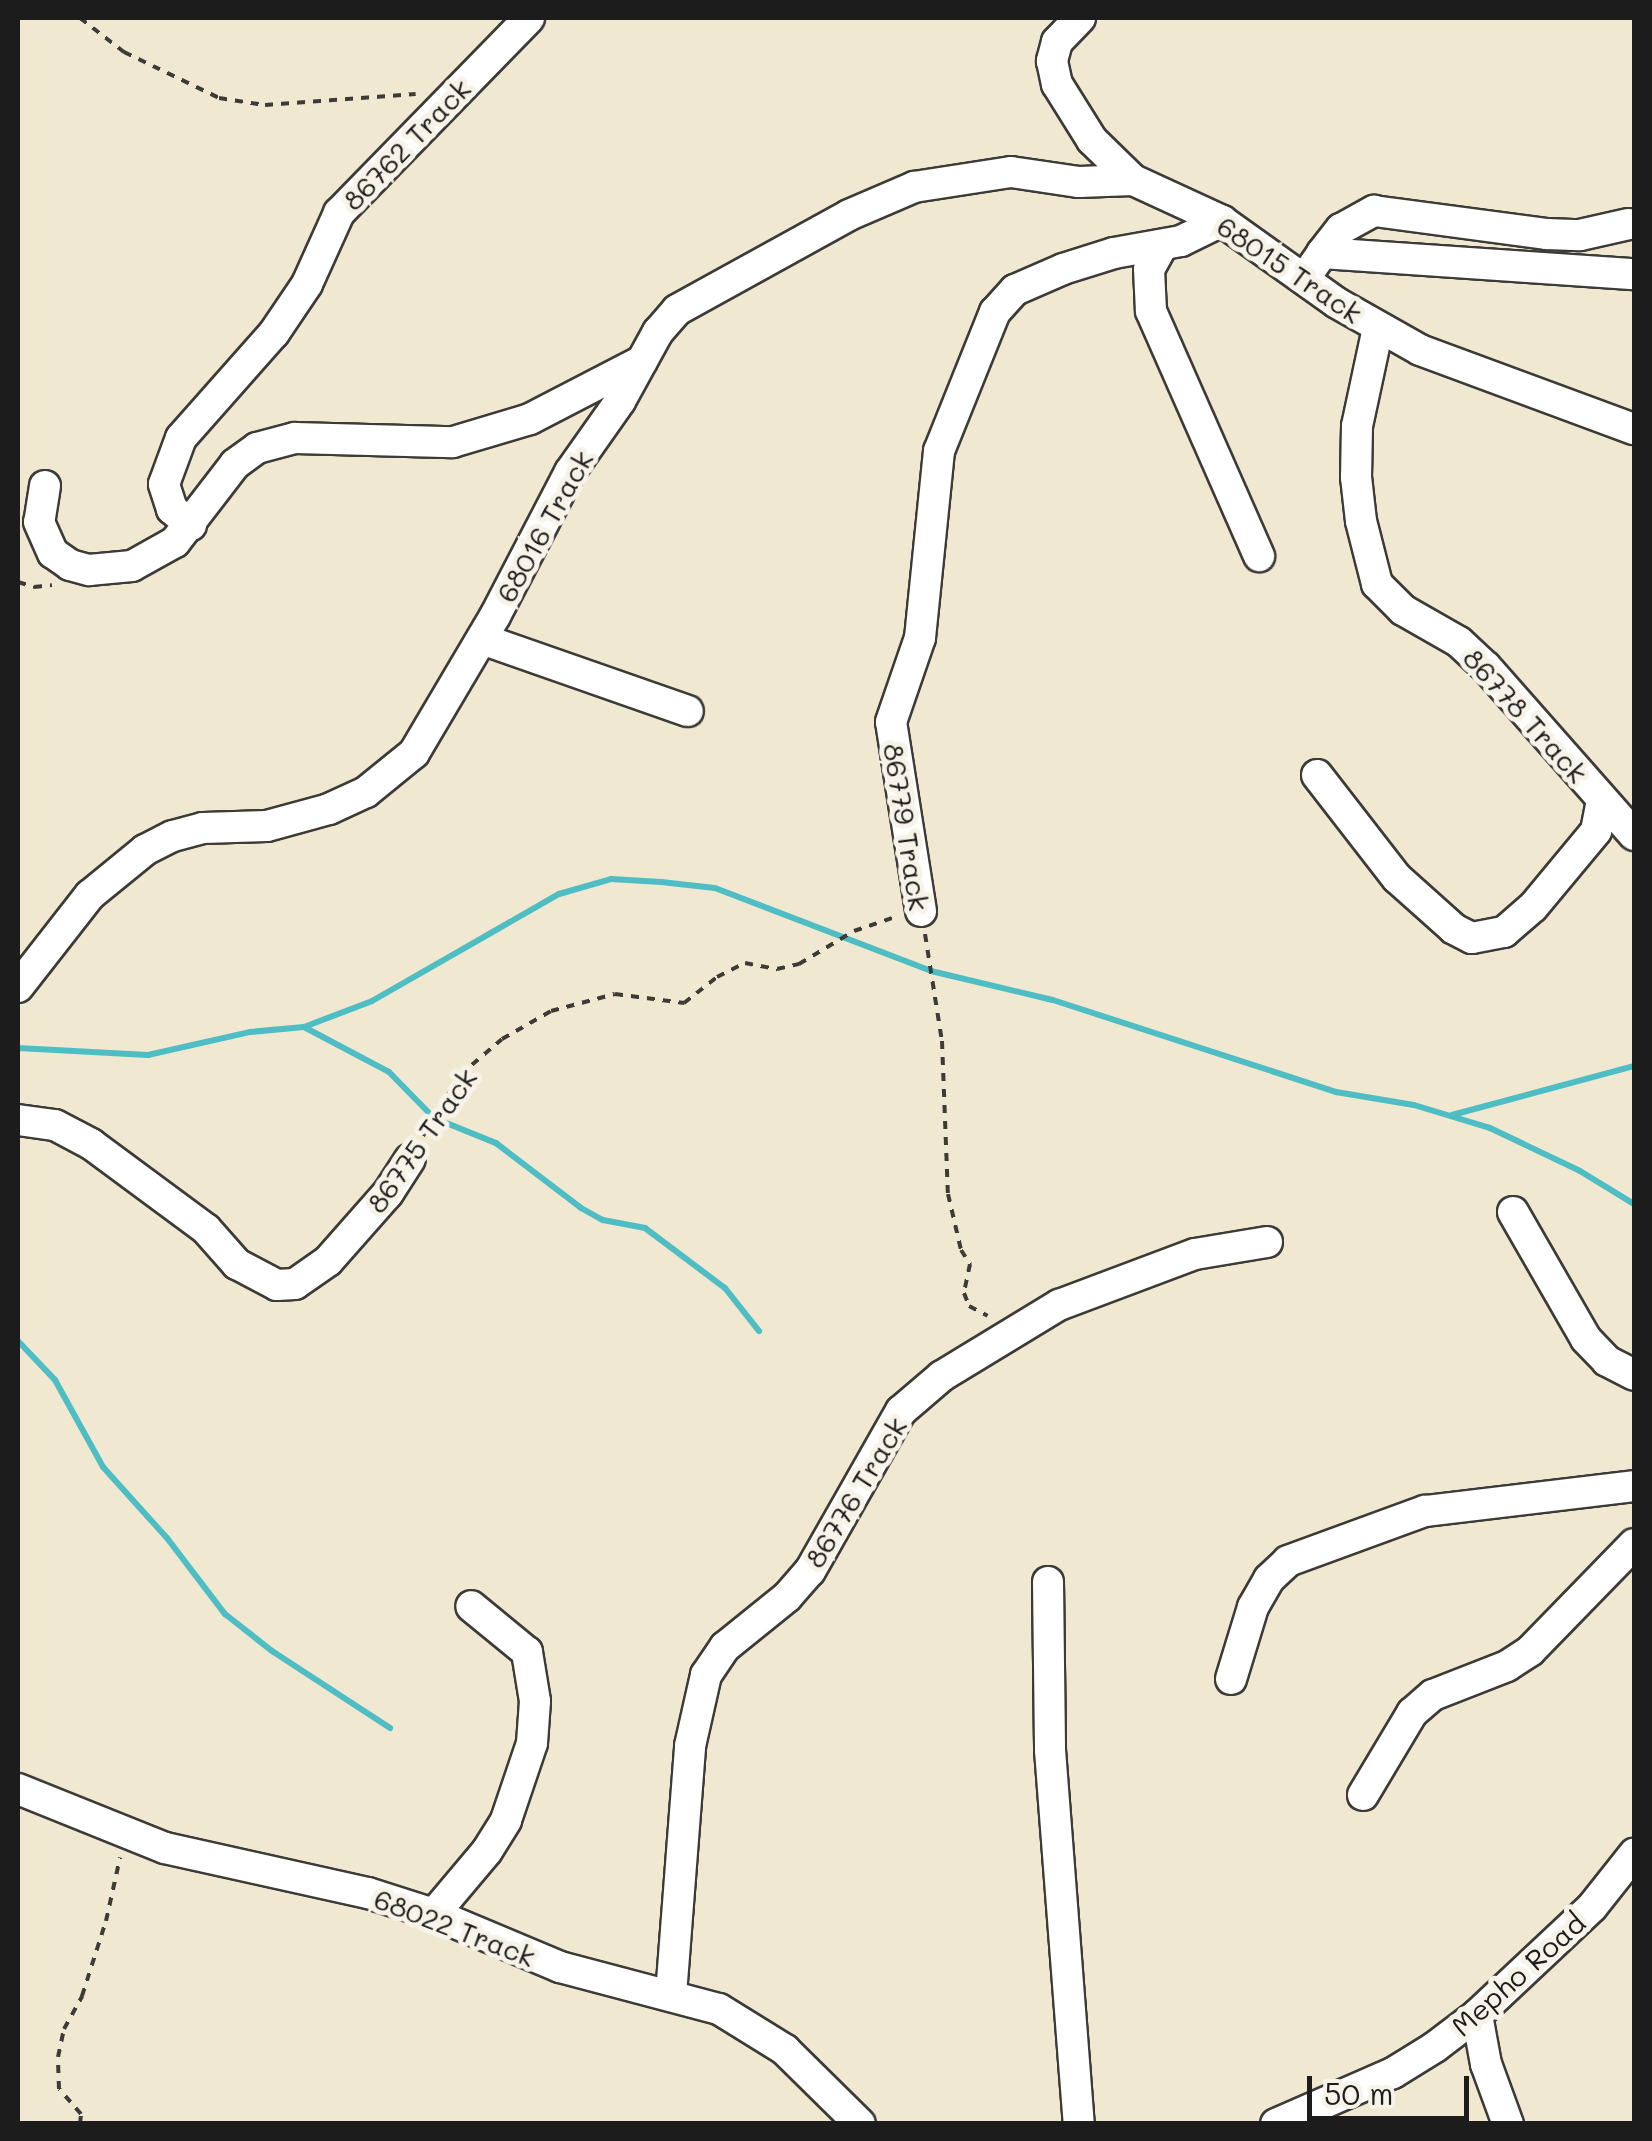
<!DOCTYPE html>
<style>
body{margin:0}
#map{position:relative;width:1652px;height:2141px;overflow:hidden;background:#f1e8d1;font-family:Mali,sans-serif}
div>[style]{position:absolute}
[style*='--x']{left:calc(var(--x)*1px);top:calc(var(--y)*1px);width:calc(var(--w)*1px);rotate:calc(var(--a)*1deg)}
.stream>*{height:6px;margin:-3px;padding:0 3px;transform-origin:3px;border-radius:3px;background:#4ebdc4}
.path>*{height:4px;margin-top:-2px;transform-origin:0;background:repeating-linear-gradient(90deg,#3c3b37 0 8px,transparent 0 16px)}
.roads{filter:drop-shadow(2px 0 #3c3b37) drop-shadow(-2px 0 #3c3b37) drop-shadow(0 2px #3c3b37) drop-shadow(0 -2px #3c3b37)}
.minor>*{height:30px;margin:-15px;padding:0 15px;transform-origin:15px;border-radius:15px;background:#fff}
span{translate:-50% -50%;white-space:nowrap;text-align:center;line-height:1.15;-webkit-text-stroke:10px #f7f3e8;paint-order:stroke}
.street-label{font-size:28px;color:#1c1c1c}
.frame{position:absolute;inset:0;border:20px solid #1c1c1c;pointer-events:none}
.scale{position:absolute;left:1307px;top:2076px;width:162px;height:45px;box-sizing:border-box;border:5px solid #1c1c1c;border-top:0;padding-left:12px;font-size:30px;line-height:35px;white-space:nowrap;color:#1c1c1c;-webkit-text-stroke:8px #f7f3e8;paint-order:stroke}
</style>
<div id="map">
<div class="stream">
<i style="--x:304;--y:1027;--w:96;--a:27.9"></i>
<i style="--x:389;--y:1072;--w:64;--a:45.6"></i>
<i style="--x:434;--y:1118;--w:67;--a:22"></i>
<i style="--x:496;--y:1143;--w:107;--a:37.4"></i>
<i style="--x:581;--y:1208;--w:25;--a:29"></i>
<i style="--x:603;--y:1220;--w:43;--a:10.8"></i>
<i style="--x:645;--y:1228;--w:100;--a:36.9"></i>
<i style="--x:725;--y:1288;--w:55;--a:51.7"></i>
<i style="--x:18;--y:1048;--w:130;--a:3.1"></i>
<i style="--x:148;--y:1055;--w:105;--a:-12.7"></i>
<i style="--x:250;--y:1032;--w:54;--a:-5.3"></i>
<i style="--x:304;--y:1027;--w:73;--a:-20.9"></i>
<i style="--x:372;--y:1001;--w:215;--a:-29.8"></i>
<i style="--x:559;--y:894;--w:54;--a:-16.1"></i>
<i style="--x:611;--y:879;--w:50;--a:3.4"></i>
<i style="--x:661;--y:882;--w:54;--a:6.3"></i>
<i style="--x:715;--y:888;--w:231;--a:21"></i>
<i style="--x:931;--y:971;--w:125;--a:13.4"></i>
<i style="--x:1053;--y:1000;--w:298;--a:18"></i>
<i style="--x:1336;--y:1092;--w:79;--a:9.5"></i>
<i style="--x:1414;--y:1105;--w:79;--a:16.8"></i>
<i style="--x:1490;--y:1128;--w:100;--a:25.5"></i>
<i style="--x:1580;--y:1171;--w:63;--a:31.4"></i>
<i style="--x:1452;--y:1115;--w:188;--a:-15.1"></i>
<i style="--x:18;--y:1341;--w:54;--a:46.5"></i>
<i style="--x:55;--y:1380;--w:99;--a:61.1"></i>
<i style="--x:103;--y:1467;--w:96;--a:48"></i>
<i style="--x:167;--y:1538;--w:96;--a:52.7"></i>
<i style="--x:225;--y:1614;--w:60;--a:38.2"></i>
<i style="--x:272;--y:1651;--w:141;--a:33.1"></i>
</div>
<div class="path">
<i style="--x:80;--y:18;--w:56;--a:37.7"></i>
<i style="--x:124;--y:52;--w:106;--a:25.8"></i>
<i style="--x:219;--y:98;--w:47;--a:8.7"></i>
<i style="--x:265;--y:105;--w:151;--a:-4.2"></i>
<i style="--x:18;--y:582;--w:17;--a:17"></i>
<i style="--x:34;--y:587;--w:18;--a:-6"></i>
<i style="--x:925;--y:934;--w:108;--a:81"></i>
<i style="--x:942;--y:1041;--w:153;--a:87.8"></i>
<i style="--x:948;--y:1194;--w:57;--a:76.9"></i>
<i style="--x:961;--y:1250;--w:17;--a:57"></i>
<i style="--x:970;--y:1264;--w:30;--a:102"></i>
<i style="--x:964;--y:1293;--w:14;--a:69"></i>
<i style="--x:969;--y:1306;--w:21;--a:28"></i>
<i style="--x:423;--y:1136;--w:71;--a:-58.8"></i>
<i style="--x:460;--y:1075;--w:55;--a:-40.6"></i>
<i style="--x:502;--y:1039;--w:56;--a:-29.7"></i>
<i style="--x:551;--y:1011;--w:66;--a:-14.9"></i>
<i style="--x:615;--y:994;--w:70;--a:7.4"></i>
<i style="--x:684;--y:1003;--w:42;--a:-38.2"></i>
<i style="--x:717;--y:977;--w:31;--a:-27"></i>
<i style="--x:745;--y:963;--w:33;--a:11"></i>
<i style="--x:777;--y:969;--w:23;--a:-13"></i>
<i style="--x:799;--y:964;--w:64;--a:-31"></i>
<i style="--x:854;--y:931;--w:43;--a:-18.9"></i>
<i style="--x:80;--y:2124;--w:10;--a:-84"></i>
<i style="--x:81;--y:2114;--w:33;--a:-131"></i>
<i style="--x:59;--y:2089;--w:32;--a:-92"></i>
<i style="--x:58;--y:2057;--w:29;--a:-78"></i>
<i style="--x:64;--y:2029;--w:38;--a:-61"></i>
<i style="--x:82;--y:1996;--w:79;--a:-72.3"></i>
<i style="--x:106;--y:1921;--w:65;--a:-77.5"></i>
</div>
<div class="roads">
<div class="minor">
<i style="--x:1080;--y:18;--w:33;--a:134"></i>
<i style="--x:1057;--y:42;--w:20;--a:105"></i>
<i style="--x:1052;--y:61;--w:24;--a:78"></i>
<i style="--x:1057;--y:84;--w:66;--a:58"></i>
<i style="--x:1092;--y:140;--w:57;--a:44.3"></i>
<i style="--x:1133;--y:180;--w:98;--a:24.7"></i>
<i style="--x:1222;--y:221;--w:141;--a:35.5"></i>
<i style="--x:1337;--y:303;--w:95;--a:29.5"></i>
<i style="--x:1420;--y:350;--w:228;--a:20.3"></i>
<i style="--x:1162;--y:246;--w:26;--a:119"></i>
<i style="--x:1149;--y:269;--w:42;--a:87.3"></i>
<i style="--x:1151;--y:311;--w:268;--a:66.2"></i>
<i style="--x:1322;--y:253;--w:31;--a:-52"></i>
<i style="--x:1341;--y:229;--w:38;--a:-29"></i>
<i style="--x:1374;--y:211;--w:175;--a:7.6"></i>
<i style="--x:1547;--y:234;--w:33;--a:2"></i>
<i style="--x:1580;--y:235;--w:50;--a:-12.7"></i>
<i style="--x:1304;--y:279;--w:32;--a:-55"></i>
<i style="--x:1322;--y:253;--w:313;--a:3.9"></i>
<i style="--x:1378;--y:328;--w:100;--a:102.1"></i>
<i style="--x:1357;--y:426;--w:51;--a:91.1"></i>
<i style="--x:1356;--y:477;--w:44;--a:83.5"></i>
<i style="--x:1361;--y:521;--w:65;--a:75.7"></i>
<i style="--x:1377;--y:584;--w:37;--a:45"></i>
<i style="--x:1403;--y:610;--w:64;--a:29.7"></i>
<i style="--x:1459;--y:642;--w:37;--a:43"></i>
<i style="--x:1486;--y:667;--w:224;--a:48.6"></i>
<i style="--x:45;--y:486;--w:36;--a:99"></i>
<i style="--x:39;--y:522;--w:34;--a:66"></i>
<i style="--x:53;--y:553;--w:21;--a:35"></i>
<i style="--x:70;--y:565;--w:20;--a:15"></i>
<i style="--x:89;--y:570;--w:43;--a:-5.3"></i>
<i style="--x:132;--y:566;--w:49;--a:-29.2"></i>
<i style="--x:175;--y:542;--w:98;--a:-52.4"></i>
<i style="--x:235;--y:464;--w:27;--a:-36"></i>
<i style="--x:257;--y:448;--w:39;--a:-15"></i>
<i style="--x:295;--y:438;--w:158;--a:1.5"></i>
<i style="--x:453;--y:442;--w:80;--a:-16.6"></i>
<i style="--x:530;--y:419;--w:126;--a:-27.4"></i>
<i style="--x:191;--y:525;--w:25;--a:-140"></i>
<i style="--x:172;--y:509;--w:26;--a:-108"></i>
<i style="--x:164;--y:484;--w:49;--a:-69.7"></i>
<i style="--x:181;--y:438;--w:140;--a:-48.5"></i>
<i style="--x:274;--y:333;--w:59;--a:-56"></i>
<i style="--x:307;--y:284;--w:78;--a:-65.7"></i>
<i style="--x:339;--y:213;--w:272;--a:-45.7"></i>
<i style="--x:482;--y:639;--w:218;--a:19.3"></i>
<i style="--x:1317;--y:775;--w:130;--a:52.2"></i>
<i style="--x:1397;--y:878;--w:76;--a:41.8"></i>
<i style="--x:1454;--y:929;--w:20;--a:27"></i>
<i style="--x:1472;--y:938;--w:33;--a:-11"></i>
<i style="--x:1504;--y:932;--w:38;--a:-41"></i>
<i style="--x:1533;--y:907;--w:99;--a:-50.3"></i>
<i style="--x:1596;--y:831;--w:32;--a:-79"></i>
<i style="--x:921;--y:911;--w:191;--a:-99"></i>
<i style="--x:891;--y:722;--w:89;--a:-71"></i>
<i style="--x:920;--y:638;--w:188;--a:-84.2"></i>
<i style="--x:939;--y:451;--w:150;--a:-68.1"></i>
<i style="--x:995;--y:312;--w:30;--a:-48"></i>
<i style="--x:1015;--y:290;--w:52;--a:-23.6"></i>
<i style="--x:1063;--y:269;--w:53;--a:-17.4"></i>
<i style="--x:1114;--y:253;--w:68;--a:-10.2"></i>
<i style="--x:1181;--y:241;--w:46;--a:-26"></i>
<i style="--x:18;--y:987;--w:117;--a:-52"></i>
<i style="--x:90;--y:895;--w:71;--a:-39.3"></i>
<i style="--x:145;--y:850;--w:31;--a:-27"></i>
<i style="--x:173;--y:836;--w:31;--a:-15"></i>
<i style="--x:203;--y:828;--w:64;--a:-1.8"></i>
<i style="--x:267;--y:826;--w:64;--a:-15.3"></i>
<i style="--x:329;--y:809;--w:41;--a:-24.7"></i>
<i style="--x:366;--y:792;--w:62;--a:-39.1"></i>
<i style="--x:414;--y:753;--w:159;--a:-59.4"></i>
<i style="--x:495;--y:616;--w:162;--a:-62.5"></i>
<i style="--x:570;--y:472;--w:87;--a:-54.8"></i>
<i style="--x:620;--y:401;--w:79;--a:-61.2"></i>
<i style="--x:658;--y:332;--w:29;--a:-49"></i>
<i style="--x:677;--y:310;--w:196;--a:-28.9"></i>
<i style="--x:849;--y:215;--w:71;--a:-23.3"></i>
<i style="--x:914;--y:187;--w:98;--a:-8.8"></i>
<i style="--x:1011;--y:172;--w:69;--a:8.4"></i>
<i style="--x:1079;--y:182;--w:54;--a:-2.1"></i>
<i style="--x:18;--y:1120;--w:37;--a:8"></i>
<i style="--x:55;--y:1125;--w:41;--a:27.8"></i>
<i style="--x:91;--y:1144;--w:143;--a:36.5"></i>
<i style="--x:206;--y:1229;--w:47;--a:48.5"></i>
<i style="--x:237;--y:1264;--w:45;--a:27.7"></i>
<i style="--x:277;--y:1285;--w:18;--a:-3"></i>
<i style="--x:295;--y:1284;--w:40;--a:-34.9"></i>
<i style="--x:328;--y:1261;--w:91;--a:-48.6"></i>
<i style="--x:388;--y:1193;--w:40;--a:-57.1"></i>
<i style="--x:1513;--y:1212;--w:146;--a:60.1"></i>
<i style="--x:1586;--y:1339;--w:30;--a:46"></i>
<i style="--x:1607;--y:1361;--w:30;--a:27"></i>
<i style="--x:1048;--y:1582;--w:168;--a:89.3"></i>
<i style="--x:1050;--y:1750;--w:375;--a:85.6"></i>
<i style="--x:1231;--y:1679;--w:75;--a:-73"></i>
<i style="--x:1253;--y:1607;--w:32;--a:-60"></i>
<i style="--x:1269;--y:1579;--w:26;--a:-43"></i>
<i style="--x:1288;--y:1561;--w:146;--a:-20.1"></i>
<i style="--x:1425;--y:1511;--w:210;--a:-6.8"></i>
<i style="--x:18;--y:1789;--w:158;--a:21.9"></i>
<i style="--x:165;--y:1848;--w:208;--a:12.5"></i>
<i style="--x:368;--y:1893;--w:69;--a:17.7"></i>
<i style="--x:434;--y:1914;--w:137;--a:22.8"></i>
<i style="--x:560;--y:1967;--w:164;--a:14.8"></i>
<i style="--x:719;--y:2009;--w:78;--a:31.8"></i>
<i style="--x:785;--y:2050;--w:105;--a:44.6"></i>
<i style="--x:1363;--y:1795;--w:96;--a:-59.1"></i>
<i style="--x:1412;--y:1713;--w:28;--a:-41"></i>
<i style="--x:1433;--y:1695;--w:79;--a:-21.4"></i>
<i style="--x:1507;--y:1666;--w:27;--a:-33"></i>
<i style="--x:1530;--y:1651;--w:149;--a:-45.8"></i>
<i style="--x:434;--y:1914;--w:82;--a:-49.9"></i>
<i style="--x:487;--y:1851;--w:36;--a:-58"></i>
<i style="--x:506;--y:1820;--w:81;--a:-71.3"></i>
<i style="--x:532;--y:1743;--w:42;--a:-85.9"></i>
<i style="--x:535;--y:1701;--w:50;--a:-99.3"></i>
<i style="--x:527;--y:1652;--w:72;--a:-140.6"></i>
<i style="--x:671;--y:1995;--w:250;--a:-85.6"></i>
<i style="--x:690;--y:1746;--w:73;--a:-77.3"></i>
<i style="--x:706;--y:1675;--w:34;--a:-56"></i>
<i style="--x:725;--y:1647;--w:80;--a:-38.9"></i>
<i style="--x:787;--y:1597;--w:35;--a:-49"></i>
<i style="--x:810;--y:1571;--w:184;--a:-60.4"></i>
<i style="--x:901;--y:1411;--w:54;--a:-40.5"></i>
<i style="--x:942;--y:1376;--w:137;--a:-31.3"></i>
<i style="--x:1059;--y:1305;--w:145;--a:-20.6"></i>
<i style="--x:1195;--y:1254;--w:73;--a:-9.5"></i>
<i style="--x:1477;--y:2015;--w:50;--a:79.6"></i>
<i style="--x:1486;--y:2064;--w:64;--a:69.9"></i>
<i style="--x:1276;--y:2124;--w:128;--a:-23.6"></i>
<i style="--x:1393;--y:2073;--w:49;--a:-31.8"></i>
<i style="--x:1435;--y:2047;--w:53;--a:-37.3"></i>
<i style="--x:1477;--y:2015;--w:158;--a:-43.2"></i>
<i style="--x:1592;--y:1907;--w:68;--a:-51.6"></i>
</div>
</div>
<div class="street-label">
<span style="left:406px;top:144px;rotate:-46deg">86762 Track</span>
<span style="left:1290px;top:269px;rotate:34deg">68015 Track</span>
<span style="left:544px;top:526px;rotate:-61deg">68016 Track</span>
<span style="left:1526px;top:715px;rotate:48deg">86778 Track</span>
<span style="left:907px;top:827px;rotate:81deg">86779 Track</span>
<span style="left:421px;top:1140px;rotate:-55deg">86775 Track</span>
<span style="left:855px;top:1492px;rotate:-59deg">86776 Track</span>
<span style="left:455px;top:1927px;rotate:21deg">68022 Track</span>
<span style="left:1518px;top:1974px;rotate:-42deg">Mepho Road</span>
</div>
<div class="frame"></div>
<div class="scale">50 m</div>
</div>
